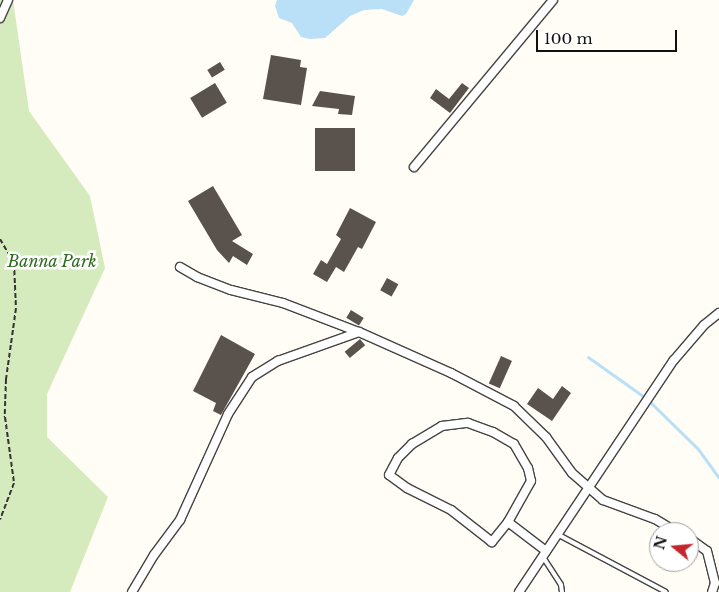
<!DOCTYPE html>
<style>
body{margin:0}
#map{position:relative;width:719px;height:592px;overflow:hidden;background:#fffdf5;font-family:"Libre Baskerville",serif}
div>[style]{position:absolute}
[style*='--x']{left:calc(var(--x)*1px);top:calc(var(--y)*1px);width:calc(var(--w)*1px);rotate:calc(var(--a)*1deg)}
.green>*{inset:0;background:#d5ebbd}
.water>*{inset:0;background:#b9e0f7}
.stream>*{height:3px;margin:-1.5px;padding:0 1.5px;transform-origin:1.5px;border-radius:1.5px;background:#b9e0f7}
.building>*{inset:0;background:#5a524d;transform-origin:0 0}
.path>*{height:2px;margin-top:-1px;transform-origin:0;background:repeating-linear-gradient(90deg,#333 0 5px,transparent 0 7.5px)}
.roads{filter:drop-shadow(1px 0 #444) drop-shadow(-1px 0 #444) drop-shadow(0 1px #444) drop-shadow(0 -1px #444)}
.service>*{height:4px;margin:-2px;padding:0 2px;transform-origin:2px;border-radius:2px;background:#fff}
.minor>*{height:8px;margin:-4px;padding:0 4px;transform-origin:4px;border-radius:4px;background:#fff}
span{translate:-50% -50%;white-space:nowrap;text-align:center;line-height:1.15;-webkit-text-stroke:5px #fff;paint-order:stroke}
.park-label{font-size:16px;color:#2f6b1f;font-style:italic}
.north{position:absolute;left:649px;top:522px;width:50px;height:50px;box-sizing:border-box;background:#fff;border:1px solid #a0a0a0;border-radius:50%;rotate:287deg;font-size:14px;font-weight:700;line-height:20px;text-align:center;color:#111}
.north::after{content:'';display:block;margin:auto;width:18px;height:22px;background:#c4262e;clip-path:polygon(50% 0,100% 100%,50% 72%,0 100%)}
.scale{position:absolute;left:536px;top:30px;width:141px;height:22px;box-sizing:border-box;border:2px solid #111;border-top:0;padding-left:6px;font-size:15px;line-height:18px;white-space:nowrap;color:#111;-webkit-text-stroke:4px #fff;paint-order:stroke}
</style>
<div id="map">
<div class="green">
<i style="clip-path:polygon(0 0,13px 0,29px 111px,90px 196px,105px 268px,47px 394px,47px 437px,108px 497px,70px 592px,0 592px)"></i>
</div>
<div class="water">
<i style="clip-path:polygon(277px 0,414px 0,406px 14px,402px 16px,382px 9px,364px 10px,350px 16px,325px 38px,310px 39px,301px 37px,292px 23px,279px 18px,275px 6px)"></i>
</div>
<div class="stream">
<i style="--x:588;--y:357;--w:72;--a:35.4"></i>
<i style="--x:647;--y:399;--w:71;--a:44.4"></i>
<i style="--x:698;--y:449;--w:36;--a:54"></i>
</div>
<div class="building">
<i style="clip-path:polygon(271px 55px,301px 60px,300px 67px,307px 68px,301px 105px,263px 99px)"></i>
<i style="left:220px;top:62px;width:9px;height:15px;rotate:58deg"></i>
<i style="left:215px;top:83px;width:23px;height:29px;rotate:59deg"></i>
<i style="clip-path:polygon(462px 83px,469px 88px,450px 113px,430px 98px,436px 89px,449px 99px)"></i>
<i style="clip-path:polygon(320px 91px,355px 96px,352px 115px,338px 114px,339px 109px,312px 106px)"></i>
<i style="left:315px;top:128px;width:40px;height:43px"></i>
<i style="clip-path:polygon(213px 186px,242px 235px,232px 241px,253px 254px,247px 265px,233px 256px,229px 263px,217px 250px,188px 201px)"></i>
<i style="clip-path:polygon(350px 208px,376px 222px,362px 249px,358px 247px,344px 272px,336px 267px,327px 282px,313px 274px,321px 260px,327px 264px,341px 239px,336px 235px)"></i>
<i style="left:387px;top:278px;width:13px;height:14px;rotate:29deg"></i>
<i style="left:351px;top:310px;width:15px;height:9px;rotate:32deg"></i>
<i style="clip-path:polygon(221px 335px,255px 354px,221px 415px,213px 411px,216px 403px,193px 391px)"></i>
<i style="left:360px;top:339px;width:8px;height:20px;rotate:50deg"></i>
<i style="left:501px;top:356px;width:12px;height:30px;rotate:24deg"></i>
<i style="clip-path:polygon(562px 386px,571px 393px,552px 421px,527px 404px,538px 388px,553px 399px)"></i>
</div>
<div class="path">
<i style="--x:0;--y:239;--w:28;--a:60"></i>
<i style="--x:14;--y:263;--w:45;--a:87.5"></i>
<i style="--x:16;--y:308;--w:72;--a:98"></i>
<i style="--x:6;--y:379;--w:38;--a:92"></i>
<i style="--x:5;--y:417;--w:67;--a:82.2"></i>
<i style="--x:14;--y:483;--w:39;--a:111"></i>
</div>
<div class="roads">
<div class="service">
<i style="--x:557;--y:534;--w:123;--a:28"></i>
<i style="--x:543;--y:557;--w:33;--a:57"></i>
<i style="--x:561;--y:585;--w:7;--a:82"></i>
</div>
<div class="minor">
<i style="--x:0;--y:18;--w:20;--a:-66"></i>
<i style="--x:414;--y:167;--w:217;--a:-50.2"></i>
<i style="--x:180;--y:267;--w:20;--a:30"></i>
<i style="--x:197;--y:277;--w:36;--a:21"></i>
<i style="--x:231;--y:290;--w:54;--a:14"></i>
<i style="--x:283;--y:303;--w:81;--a:20.9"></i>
<i style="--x:359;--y:332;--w:101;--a:24"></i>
<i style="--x:451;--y:373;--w:71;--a:27.6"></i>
<i style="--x:514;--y:406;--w:45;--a:44.1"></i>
<i style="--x:546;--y:437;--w:44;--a:54.2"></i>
<i style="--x:572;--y:473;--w:41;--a:41.1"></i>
<i style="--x:603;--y:500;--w:55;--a:20.1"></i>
<i style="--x:655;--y:519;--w:26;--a:31"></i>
<i style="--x:468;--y:423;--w:27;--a:20"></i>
<i style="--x:493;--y:432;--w:24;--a:30"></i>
<i style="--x:514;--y:444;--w:28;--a:60"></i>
<i style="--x:528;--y:468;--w:13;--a:77"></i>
<i style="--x:531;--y:481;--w:47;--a:119.3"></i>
<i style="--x:508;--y:522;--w:26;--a:129"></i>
<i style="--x:492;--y:542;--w:52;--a:-142"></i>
<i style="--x:451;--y:510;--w:49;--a:-153.4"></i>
<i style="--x:407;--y:488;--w:22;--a:-144"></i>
<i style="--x:389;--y:475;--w:19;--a:-62"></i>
<i style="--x:398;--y:458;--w:20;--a:-45"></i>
<i style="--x:412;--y:444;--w:35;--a:-31"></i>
<i style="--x:442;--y:426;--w:26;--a:-7"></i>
<i style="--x:508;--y:522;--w:48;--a:37.3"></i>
<i style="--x:689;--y:538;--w:22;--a:36"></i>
<i style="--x:707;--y:551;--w:33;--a:76"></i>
<i style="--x:715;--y:583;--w:9;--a:108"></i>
<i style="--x:132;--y:592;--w:43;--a:-59.3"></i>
<i style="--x:154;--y:555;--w:44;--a:-53.4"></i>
<i style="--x:180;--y:520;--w:116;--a:-65.6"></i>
<i style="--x:228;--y:414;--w:44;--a:-57"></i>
<i style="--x:252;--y:377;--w:31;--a:-32"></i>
<i style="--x:278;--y:361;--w:86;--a:-19.7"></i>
<i style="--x:519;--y:592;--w:279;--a:-56.3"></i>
<i style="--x:674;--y:360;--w:46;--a:-49.4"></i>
<i style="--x:704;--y:325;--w:19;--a:-39"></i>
</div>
</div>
<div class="park-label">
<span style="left:52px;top:261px">Banna Park</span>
</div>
<div class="north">N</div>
<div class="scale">100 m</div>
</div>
